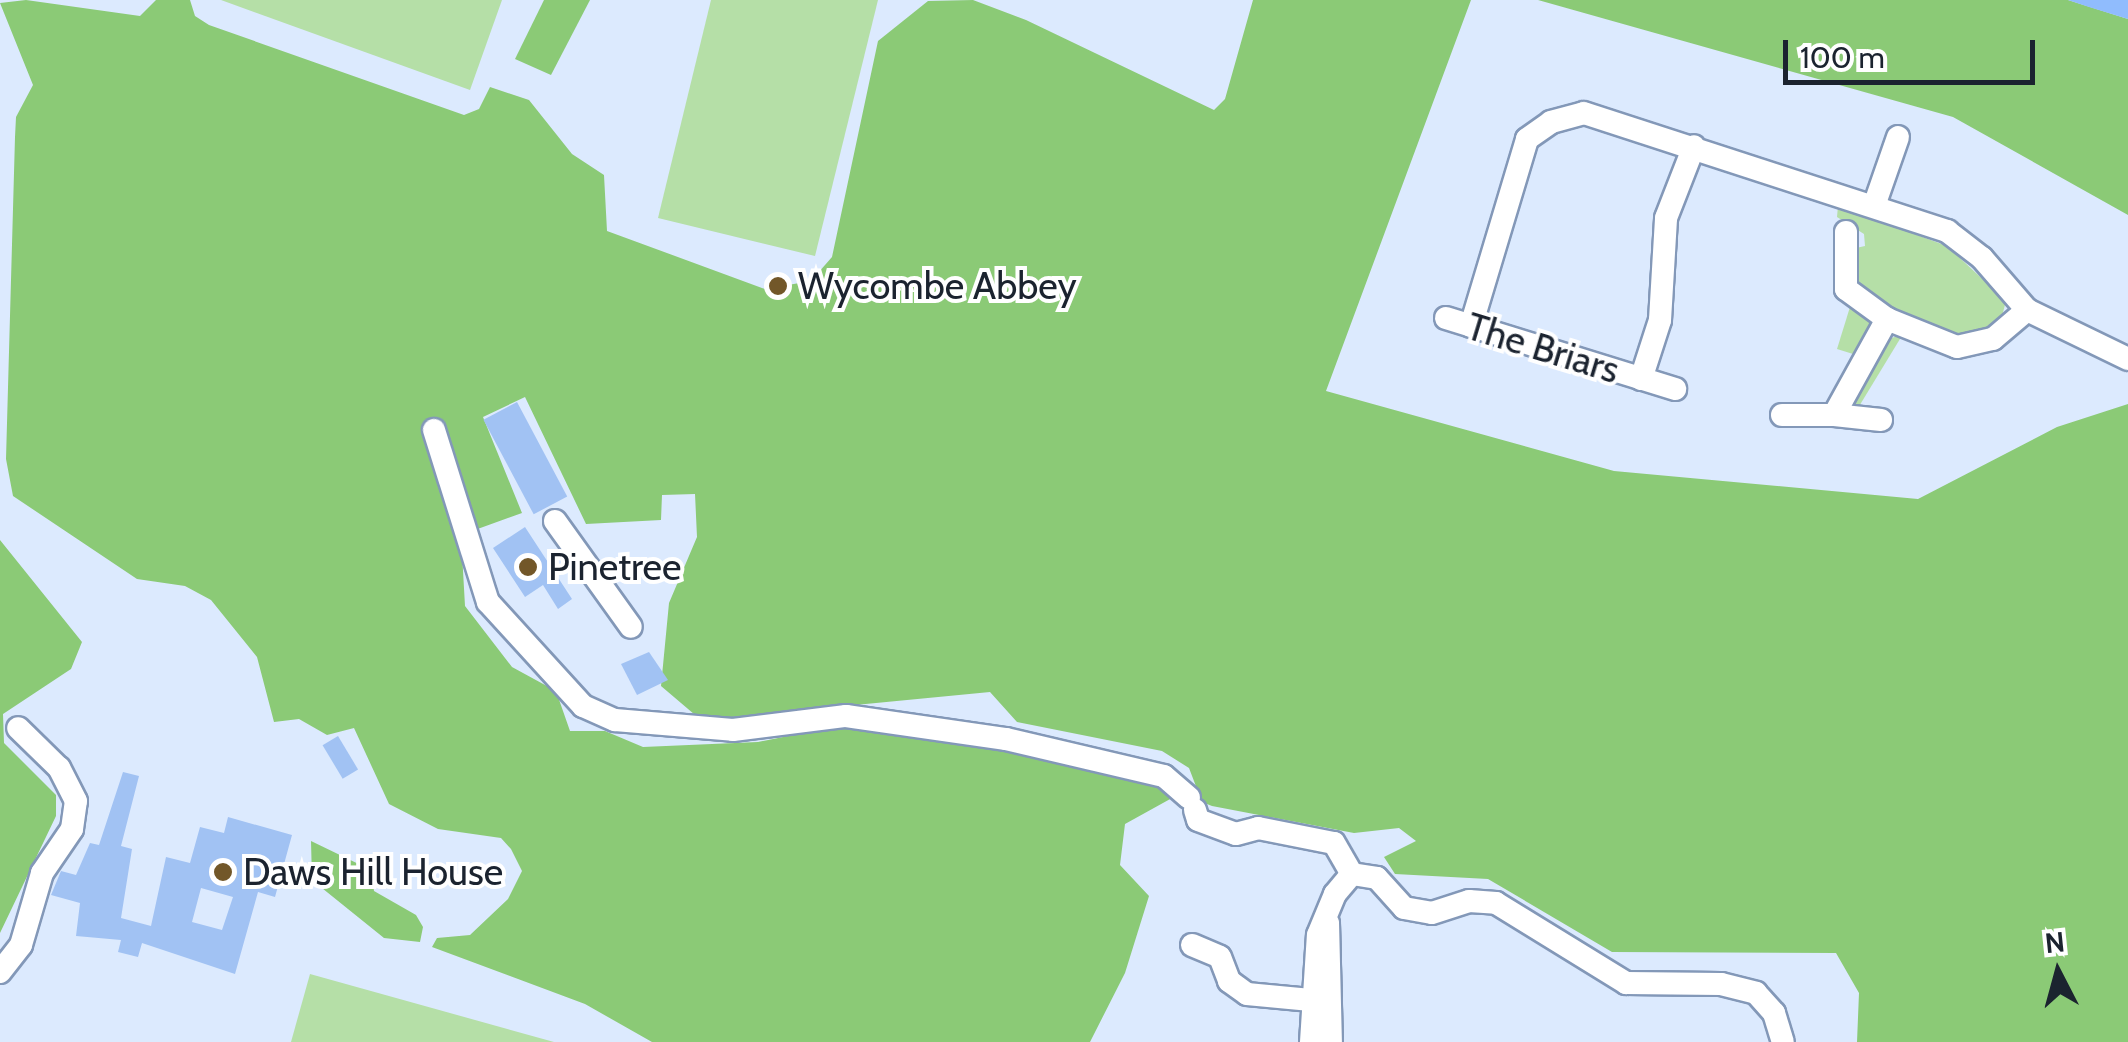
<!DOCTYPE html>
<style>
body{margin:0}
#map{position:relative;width:2128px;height:1042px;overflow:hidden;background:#dceafe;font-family:Cabin,sans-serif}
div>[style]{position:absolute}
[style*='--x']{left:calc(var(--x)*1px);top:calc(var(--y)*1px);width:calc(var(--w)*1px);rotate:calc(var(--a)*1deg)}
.green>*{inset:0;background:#b5dfa7}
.forest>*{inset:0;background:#8bca76}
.water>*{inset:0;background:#90bcfd}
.building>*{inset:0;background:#a1c2f3;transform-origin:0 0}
.roads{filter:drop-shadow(2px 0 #8398b8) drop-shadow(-2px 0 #8398b8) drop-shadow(0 2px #8398b8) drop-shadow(0 -2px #8398b8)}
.minor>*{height:22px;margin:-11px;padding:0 11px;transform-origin:11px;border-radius:11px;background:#fff}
.dots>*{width:28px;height:28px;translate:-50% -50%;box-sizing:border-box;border:5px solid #fff;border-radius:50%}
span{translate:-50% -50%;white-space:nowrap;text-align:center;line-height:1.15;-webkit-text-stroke:8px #fff;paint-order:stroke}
.poi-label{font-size:38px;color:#1b232f}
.left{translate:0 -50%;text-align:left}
.street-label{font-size:38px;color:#1b232f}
.north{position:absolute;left:2008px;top:922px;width:100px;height:100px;-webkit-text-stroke:8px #fff;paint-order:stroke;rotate:354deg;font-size:28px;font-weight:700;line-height:40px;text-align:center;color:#1b232f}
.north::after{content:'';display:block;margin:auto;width:35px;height:45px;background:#1b232f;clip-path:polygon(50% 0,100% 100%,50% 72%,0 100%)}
.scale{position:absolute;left:1783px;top:40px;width:252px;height:45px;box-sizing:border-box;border:5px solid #1b232f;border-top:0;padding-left:12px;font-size:30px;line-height:35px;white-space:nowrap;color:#1b232f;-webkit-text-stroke:8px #fff;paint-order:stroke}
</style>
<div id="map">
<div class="green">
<i style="clip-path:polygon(221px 0,502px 0,470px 90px)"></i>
<i style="clip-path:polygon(711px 0,878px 0,815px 256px,658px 218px)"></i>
<i style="clip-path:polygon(1838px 206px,1947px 246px,2006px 301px,2001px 320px,1989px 331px,1956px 336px,1860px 295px,1854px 288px,1856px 248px,1865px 246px,1864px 234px,1837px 217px)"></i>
<i style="clip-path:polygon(1850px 307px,1875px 324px,1853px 354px,1837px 349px)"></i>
<i style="clip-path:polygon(1903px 334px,1858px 408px,1854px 406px,1886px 340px)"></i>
<i style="clip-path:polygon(310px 974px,554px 1042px,291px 1042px)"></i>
</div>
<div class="forest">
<i style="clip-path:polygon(26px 0,140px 16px,156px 0,190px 0,195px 16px,209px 25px,464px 115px,479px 109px,490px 87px,529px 100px,572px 154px,604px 175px,607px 231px,765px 289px,811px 281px,832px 257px,878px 41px,928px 1px,973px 0,1026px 20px,1214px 110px,1225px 99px,1253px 0,1471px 0,1326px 391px,1614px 471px,1918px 499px,2057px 427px,2128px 404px,2128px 1042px,1857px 1042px,1859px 993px,1836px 953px,1612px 952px,1488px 879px,1395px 874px,1384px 857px,1416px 841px,1399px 828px,1354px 833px,1212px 806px,1202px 802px,1189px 768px,1162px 751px,1017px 722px,990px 692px,701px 720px,661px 686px,669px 603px,697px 537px,695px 494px,662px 495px,661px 520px,586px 524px,525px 397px,483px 417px,522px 513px,461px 535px,465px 606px,512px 667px,556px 691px,570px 731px,605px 731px,643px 747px,758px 742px,853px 723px,1156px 780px,1172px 798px,1125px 824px,1120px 865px,1149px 896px,1125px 973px,1090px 1042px,652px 1042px,585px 1004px,432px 947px,437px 938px,470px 935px,508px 899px,522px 871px,511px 849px,501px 838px,438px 829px,389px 804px,354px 728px,327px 735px,299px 719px,274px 722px,257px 657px,211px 600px,185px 586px,137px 579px,13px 496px,6px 459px,15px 137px,16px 117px,33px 85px,0 3px)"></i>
<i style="clip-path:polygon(544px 0,590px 0,551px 75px,515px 59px)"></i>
<i style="clip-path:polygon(1538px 0,2068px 0,2128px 19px,2128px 215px,1953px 117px)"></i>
<i style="clip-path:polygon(0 540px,82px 642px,71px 669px,3px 714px,4px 743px,56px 795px,56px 816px,0 933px)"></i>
<i style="clip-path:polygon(311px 841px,371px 870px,374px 891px,416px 915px,423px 927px,420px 942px,384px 938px,312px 880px)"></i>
</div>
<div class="water">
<i style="clip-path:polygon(2068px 0,2128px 0,2128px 19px,2089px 7px)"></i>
</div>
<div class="building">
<i style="left:517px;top:402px;width:107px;height:38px;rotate:62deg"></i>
<i style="clip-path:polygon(525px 527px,572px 599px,558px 609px,543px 585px,525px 597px,493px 548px)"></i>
<i style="clip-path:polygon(649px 652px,668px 680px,637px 695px,621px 664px)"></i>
<i style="left:338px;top:736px;width:39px;height:18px;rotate:59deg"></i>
<i style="clip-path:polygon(evenodd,123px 772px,139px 776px,121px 846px,132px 849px,121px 918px,151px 926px,166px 857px,190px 863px,200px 827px,224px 833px,228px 817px,292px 835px,275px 897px,258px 892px,235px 974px,142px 943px,138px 957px,118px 952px,121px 940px,76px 936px,80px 903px,51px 895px,61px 871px,76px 875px,90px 843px,99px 845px,123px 772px,201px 888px,233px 897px,222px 930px,192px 922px,201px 888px)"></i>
</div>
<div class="roads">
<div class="minor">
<i style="--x:1874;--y:206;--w:73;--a:-70.8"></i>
<i style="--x:1846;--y:232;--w:57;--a:90"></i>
<i style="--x:1846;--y:289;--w:51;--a:36.2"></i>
<i style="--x:1446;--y:318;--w:240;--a:17.2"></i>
<i style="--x:1471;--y:326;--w:195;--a:-73.3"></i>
<i style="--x:1527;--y:139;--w:29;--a:-35"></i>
<i style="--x:1551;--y:122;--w:34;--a:-15"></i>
<i style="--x:1584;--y:113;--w:382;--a:18"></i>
<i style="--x:1947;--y:231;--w:44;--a:37.6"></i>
<i style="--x:1982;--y:258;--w:69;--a:49.1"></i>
<i style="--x:2027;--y:310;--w:112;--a:25.9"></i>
<i style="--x:1641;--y:379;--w:62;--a:-72.1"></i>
<i style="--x:1660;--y:320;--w:102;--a:-86.6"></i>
<i style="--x:1666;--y:218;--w:77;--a:-68.7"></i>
<i style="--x:1782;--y:415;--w:52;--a:0"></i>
<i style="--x:1881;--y:420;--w:47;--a:-173.9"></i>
<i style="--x:1834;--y:415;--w:110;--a:-61.1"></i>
<i style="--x:1887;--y:319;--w:75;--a:21.8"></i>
<i style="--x:1957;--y:347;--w:37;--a:-13"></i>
<i style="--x:1993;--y:339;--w:45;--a:-40.5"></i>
<i style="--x:434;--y:430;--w:180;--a:72.6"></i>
<i style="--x:488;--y:602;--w:141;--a:47.6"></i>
<i style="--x:583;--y:706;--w:35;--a:24"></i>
<i style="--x:615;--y:720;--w:118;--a:4.8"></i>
<i style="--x:733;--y:730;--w:114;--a:-7.1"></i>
<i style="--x:846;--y:716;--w:162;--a:8.2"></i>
<i style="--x:1006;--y:739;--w:162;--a:13.2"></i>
<i style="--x:1164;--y:776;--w:33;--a:41"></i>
<i style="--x:555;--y:521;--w:130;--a:54.4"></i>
<i style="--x:1195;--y:810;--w:10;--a:73"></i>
<i style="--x:1198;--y:820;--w:40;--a:20.2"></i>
<i style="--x:1236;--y:834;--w:23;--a:-15"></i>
<i style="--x:1258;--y:828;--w:77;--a:11.2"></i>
<i style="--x:1334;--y:843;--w:36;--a:60"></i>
<i style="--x:1328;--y:923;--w:119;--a:88.6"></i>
<i style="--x:1192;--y:945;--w:30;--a:23"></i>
<i style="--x:1220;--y:957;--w:26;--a:69"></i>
<i style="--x:1229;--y:981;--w:22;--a:36"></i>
<i style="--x:1247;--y:994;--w:64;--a:5.4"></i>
<i style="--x:0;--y:972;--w:34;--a:-52"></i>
<i style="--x:21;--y:945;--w:75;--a:-73.7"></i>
<i style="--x:42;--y:873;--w:53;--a:-55.7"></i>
<i style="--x:72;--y:829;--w:28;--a:-82"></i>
<i style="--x:76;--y:801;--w:37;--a:-117"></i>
<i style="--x:59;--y:768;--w:57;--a:-135.7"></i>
<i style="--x:1311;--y:1042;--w:107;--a:-86.3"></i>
<i style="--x:1318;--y:935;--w:44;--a:-67.5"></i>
<i style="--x:1335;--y:894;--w:26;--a:-50"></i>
<i style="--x:1352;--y:874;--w:25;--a:9"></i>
<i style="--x:1377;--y:878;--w:40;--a:48"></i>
<i style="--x:1404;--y:908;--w:28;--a:10"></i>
<i style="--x:1432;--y:913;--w:39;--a:-18"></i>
<i style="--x:1469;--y:901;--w:27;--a:4"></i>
<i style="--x:1496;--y:903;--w:153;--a:31.6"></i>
<i style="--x:1626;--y:983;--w:95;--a:0.6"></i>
<i style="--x:1721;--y:984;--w:36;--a:14"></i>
<i style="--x:1756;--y:993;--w:27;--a:48"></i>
<i style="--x:1774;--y:1013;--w:30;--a:73"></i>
</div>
</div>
<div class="dots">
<i style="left:778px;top:286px;background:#725729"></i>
<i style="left:528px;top:567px;background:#725729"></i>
<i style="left:223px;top:872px;background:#725729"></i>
</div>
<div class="poi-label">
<span class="left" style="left:798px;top:286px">Wycombe Abbey</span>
<span class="left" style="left:548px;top:567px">Pinetree</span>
<span class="left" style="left:243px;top:872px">Daws Hill House</span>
</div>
<div class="street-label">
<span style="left:1543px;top:348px;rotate:17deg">The Briars</span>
</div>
<div class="north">N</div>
<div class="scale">100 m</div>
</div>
